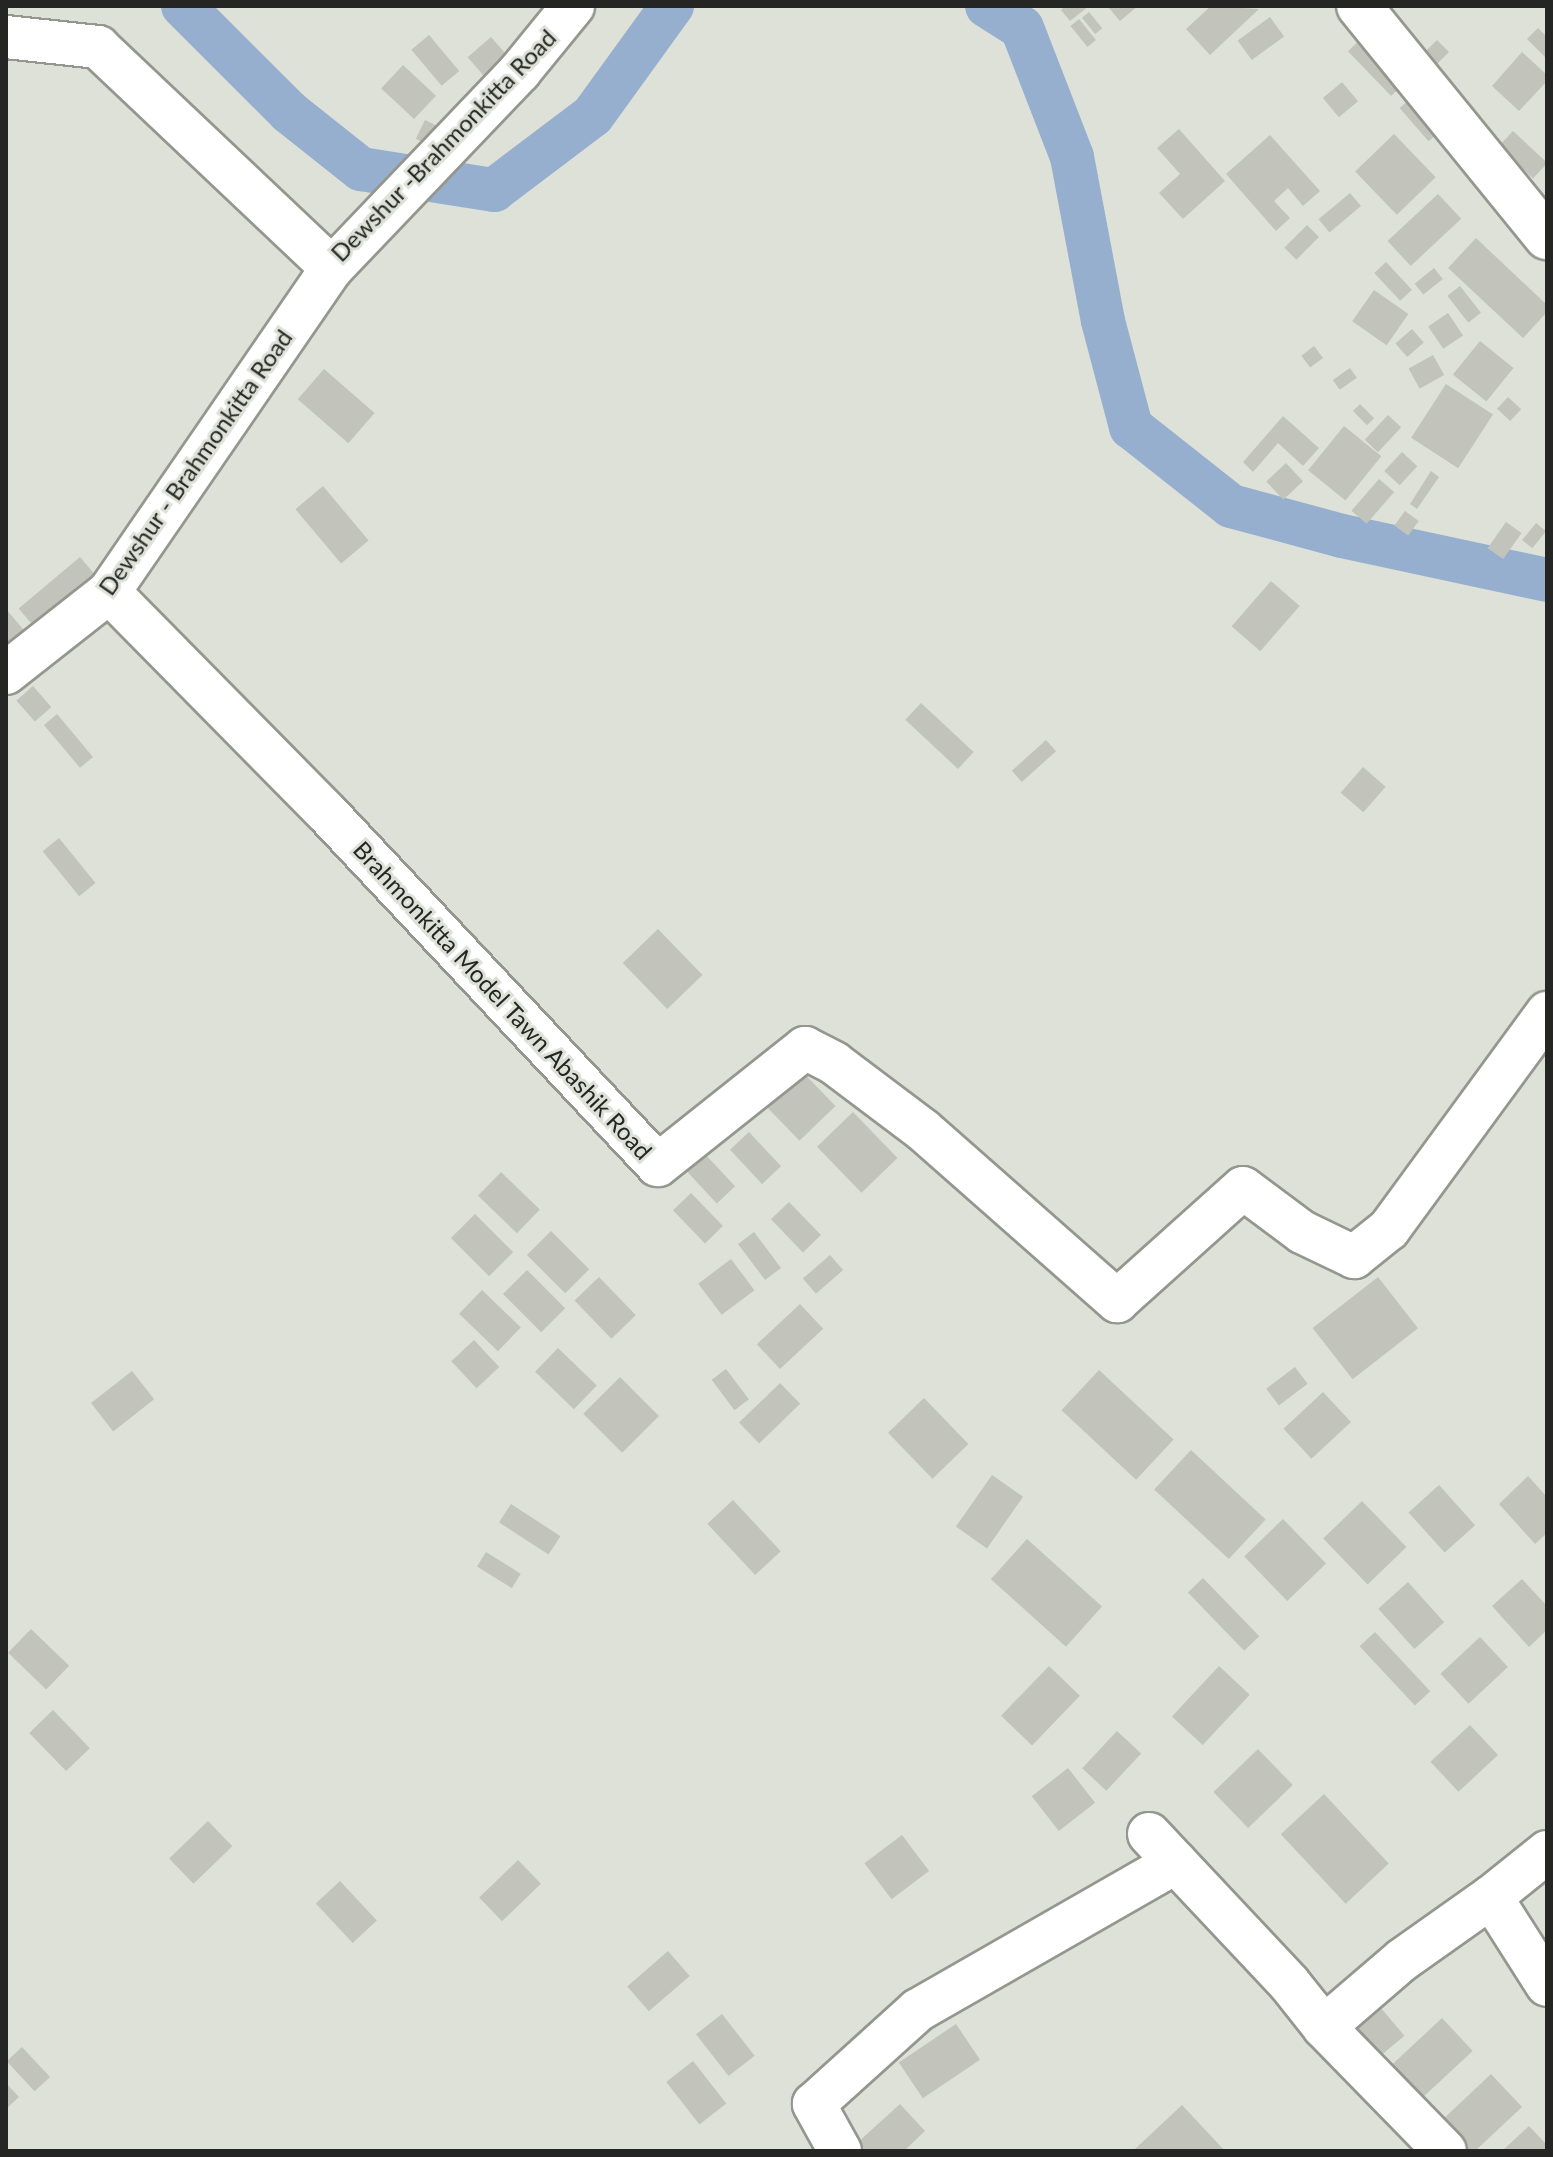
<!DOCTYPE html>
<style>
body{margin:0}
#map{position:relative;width:1553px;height:2157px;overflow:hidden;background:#dee1d8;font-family:Lato,sans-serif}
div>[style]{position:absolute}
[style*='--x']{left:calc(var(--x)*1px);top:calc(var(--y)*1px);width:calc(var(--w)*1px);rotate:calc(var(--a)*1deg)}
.canal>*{height:44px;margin:-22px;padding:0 22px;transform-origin:22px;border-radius:22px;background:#97afce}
.building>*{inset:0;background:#c2c4bc;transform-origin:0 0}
.roads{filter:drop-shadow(2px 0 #95978f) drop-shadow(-2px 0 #95978f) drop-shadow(0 2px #95978f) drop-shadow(0 -2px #95978f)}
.street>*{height:42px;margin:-21px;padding:0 21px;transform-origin:21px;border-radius:21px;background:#fff}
.secondary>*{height:44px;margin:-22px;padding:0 22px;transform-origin:22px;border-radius:22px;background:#fff}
span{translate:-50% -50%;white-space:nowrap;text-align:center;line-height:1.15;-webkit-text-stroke:6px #dee1d8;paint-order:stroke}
.street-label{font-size:24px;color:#252623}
.frame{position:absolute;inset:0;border:8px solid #252623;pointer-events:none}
</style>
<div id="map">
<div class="canal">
<i style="--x:183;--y:6;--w:150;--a:45"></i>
<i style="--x:289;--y:112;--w:92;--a:38.4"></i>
<i style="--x:361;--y:169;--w:135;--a:9"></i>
<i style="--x:494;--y:190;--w:124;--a:-37.1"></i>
<i style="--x:593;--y:115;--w:135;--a:-54.1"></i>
<i style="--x:987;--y:6;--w:41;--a:32.2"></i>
<i style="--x:1022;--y:28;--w:138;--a:68.8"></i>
<i style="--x:1072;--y:157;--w:167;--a:79.3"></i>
<i style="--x:1103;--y:321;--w:110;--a:75.2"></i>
<i style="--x:1131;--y:427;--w:127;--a:38.3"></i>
<i style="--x:1231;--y:506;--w:115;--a:15.1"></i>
<i style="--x:1342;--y:536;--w:210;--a:12.1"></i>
</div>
<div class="building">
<i style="clip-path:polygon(1065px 6px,1089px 6px,1070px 21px,1061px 10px)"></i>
<i style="clip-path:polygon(1111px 6px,1138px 6px,1120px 21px,1109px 8px)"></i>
<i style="clip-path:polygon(1211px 6px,1259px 9px,1210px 55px,1186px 29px)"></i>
<i style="left:1089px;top:12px;width:21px;height:9px;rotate:51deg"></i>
<i style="left:1270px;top:17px;width:24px;height:40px;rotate:54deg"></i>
<i style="left:1079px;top:19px;width:27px;height:11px;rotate:51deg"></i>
<i style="clip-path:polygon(1538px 28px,1547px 37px,1547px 59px,1527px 39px)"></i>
<i style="left:1366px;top:34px;width:62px;height:25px;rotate:46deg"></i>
<i style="left:429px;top:35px;width:47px;height:23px;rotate:50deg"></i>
<i style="left:491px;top:37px;width:46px;height:31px;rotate:49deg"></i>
<i style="left:1437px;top:40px;width:17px;height:18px;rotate:45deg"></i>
<i style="clip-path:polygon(1522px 52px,1547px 75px,1547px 81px,1519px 111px,1492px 86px)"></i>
<i style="left:403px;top:65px;width:45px;height:32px;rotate:43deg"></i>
<i style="left:1342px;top:82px;width:25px;height:25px;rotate:50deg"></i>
<i style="left:1417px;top:93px;width:44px;height:23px;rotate:49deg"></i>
<i style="left:425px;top:120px;width:51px;height:21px;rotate:26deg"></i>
<i style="clip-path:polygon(1179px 129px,1225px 181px,1183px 219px,1159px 193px,1180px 174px,1157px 148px)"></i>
<i style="left:1513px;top:131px;width:47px;height:21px;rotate:43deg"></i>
<i style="left:1394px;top:134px;width:60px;height:54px;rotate:46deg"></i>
<i style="clip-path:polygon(1270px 135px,1320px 191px,1303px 206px,1288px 188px,1274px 201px,1290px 218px,1276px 231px,1226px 174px)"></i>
<i style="left:1350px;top:193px;width:17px;height:41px;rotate:50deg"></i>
<i style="left:1438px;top:194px;width:34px;height:69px;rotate:47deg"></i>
<i style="left:1307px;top:225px;width:17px;height:32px;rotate:45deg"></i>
<i style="clip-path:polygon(1476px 238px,1547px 305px,1547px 312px,1523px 338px,1448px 268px)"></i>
<i style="left:1386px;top:262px;width:38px;height:16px;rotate:47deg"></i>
<i style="left:1434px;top:268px;width:14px;height:25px;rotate:51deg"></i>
<i style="left:1460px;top:286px;width:34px;height:16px;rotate:52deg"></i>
<i style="left:1374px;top:290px;width:42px;height:38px;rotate:35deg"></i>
<i style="left:1448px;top:313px;width:27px;height:24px;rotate:56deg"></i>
<i style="left:1412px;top:329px;width:18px;height:22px;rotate:49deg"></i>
<i style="left:1480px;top:341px;width:43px;height:43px;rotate:39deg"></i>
<i style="left:1314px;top:346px;width:15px;height:16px;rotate:53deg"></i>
<i style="left:1433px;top:355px;width:23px;height:28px;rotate:61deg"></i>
<i style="left:1350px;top:368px;width:12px;height:21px;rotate:55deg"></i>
<i style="left:324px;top:369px;width:67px;height:40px;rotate:41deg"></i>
<i style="left:1446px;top:384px;width:56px;height:64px;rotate:33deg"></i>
<i style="left:1508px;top:397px;width:18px;height:16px;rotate:43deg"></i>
<i style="left:1360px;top:404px;width:20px;height:10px;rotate:45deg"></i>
<i style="left:1388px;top:415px;width:18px;height:34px;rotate:43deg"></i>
<i style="clip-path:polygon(1283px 416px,1319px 448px,1303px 466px,1278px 443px,1253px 472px,1243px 462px)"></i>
<i style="left:1344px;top:426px;width:48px;height:57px;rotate:39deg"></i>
<i style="left:1402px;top:452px;width:21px;height:26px;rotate:43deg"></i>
<i style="left:1286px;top:463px;width:25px;height:27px;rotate:47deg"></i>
<i style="clip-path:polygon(1431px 471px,1439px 477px,1417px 509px,1410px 504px)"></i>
<i style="left:1379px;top:479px;width:20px;height:42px;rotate:41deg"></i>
<i style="left:323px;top:486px;width:71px;height:36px;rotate:50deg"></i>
<i style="left:1405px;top:511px;width:17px;height:18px;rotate:36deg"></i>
<i style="left:1506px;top:522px;width:19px;height:32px;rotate:35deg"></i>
<i style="left:1536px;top:523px;width:13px;height:22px;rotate:39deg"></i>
<i style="left:80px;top:557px;width:45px;height:80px;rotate:50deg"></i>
<i style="left:1271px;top:581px;width:38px;height:60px;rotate:41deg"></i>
<i style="clip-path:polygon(6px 609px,37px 646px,6px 672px)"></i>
<i style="left:33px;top:686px;width:28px;height:22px;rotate:49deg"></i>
<i style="left:921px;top:703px;width:72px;height:23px;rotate:43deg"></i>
<i style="left:57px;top:714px;width:56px;height:17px;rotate:50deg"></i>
<i style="left:1046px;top:740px;width:15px;height:46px;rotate:48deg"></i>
<i style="left:1363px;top:767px;width:30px;height:34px;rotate:41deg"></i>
<i style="left:59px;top:838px;width:58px;height:21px;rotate:51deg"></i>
<i style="left:658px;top:929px;width:64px;height:49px;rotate:46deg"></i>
<i style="left:791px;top:1060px;width:64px;height:50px;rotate:46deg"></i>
<i style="left:853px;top:1112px;width:64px;height:50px;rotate:46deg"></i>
<i style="left:749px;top:1132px;width:47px;height:26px;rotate:47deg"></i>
<i style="left:703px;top:1152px;width:47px;height:25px;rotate:47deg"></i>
<i style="left:501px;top:1172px;width:54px;height:33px;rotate:44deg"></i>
<i style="left:691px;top:1193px;width:46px;height:25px;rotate:46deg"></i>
<i style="left:789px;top:1202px;width:46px;height:25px;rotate:46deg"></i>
<i style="left:475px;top:1214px;width:54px;height:34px;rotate:45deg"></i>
<i style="left:551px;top:1231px;width:54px;height:34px;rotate:45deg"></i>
<i style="left:754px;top:1232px;width:45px;height:20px;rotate:53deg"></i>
<i style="left:830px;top:1255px;width:20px;height:36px;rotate:49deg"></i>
<i style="left:731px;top:1259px;width:39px;height:41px;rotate:53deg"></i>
<i style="left:527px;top:1270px;width:54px;height:34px;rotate:45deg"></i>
<i style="left:599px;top:1277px;width:53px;height:34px;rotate:46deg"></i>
<i style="left:1378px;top:1277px;width:65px;height:83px;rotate:52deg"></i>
<i style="left:482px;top:1290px;width:54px;height:33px;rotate:44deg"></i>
<i style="left:800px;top:1304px;width:34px;height:59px;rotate:47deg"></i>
<i style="left:474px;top:1340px;width:37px;height:31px;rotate:47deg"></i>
<i style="left:558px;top:1348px;width:54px;height:33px;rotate:44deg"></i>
<i style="left:1295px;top:1367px;width:21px;height:36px;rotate:53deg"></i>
<i style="left:726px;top:1369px;width:38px;height:18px;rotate:53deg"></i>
<i style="left:1099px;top:1370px;width:102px;height:55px;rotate:43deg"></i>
<i style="left:132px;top:1371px;width:36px;height:52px;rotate:52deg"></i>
<i style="left:620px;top:1377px;width:55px;height:52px;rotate:45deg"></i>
<i style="left:780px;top:1383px;width:29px;height:57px;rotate:46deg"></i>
<i style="left:1323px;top:1392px;width:41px;height:54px;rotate:47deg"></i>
<i style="left:924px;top:1398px;width:64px;height:50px;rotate:46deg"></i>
<i style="left:1191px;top:1450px;width:102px;height:54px;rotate:43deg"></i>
<i style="left:992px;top:1475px;width:38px;height:63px;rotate:35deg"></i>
<i style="clip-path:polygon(1528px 1476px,1547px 1497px,1547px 1533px,1535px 1544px,1499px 1504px)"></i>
<i style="left:1439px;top:1485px;width:54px;height:41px;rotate:48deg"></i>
<i style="left:733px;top:1500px;width:70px;height:35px;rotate:47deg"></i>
<i style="left:1362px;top:1501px;width:64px;height:54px;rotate:46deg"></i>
<i style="left:511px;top:1504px;width:59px;height:22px;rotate:33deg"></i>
<i style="left:1283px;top:1519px;width:62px;height:54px;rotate:46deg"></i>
<i style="left:1027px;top:1539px;width:101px;height:54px;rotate:42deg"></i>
<i style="left:486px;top:1552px;width:41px;height:17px;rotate:32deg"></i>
<i style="left:1203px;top:1578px;width:81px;height:21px;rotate:46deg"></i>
<i style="clip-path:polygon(1522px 1579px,1547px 1606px,1547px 1630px,1529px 1647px,1492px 1606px)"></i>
<i style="left:1408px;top:1582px;width:54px;height:40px;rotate:48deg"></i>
<i style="left:31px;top:1629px;width:53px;height:33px;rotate:44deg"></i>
<i style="left:1375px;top:1632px;width:81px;height:21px;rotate:47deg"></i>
<i style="left:1480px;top:1637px;width:41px;height:54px;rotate:47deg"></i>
<i style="left:1049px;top:1666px;width:43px;height:69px;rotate:44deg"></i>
<i style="left:1219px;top:1666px;width:42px;height:69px;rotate:43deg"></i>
<i style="left:53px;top:1710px;width:53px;height:33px;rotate:46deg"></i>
<i style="left:1470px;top:1725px;width:41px;height:54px;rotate:47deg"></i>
<i style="left:1117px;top:1731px;width:33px;height:51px;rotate:43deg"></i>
<i style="left:1258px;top:1749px;width:50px;height:62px;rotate:46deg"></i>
<i style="left:1068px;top:1768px;width:44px;height:46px;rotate:52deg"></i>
<i style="left:1324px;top:1794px;width:95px;height:59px;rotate:47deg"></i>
<i style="left:208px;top:1821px;width:35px;height:54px;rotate:46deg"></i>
<i style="left:902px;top:1835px;width:45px;height:47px;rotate:53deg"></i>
<i style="left:518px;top:1860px;width:33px;height:54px;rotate:46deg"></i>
<i style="left:340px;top:1881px;width:54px;height:33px;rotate:47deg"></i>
<i style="left:668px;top:1951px;width:33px;height:54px;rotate:49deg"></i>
<i style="left:1371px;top:1996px;width:52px;height:47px;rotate:50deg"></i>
<i style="left:722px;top:2014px;width:53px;height:33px;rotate:52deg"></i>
<i style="left:1442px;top:2018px;width:45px;height:71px;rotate:47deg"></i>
<i style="left:956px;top:2024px;width:43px;height:69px;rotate:56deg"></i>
<i style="left:22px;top:2047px;width:41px;height:21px;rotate:47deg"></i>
<i style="left:693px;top:2061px;width:54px;height:34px;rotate:52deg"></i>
<i style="clip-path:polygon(1491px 2074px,1522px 2107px,1475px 2151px,1467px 2151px,1440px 2122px)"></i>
<i style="clip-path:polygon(6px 2083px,19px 2097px,6px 2109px)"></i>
<i style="clip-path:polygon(900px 2104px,925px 2131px,904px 2151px,864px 2151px,857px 2143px)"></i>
<i style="clip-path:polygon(1182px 2105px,1225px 2151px,1137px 2151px,1135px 2149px)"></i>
<i style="clip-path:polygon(1529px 2126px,1547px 2145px,1547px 2151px,1502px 2151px)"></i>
</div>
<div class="roads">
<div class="street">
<i style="--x:6;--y:37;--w:93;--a:6.2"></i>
<i style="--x:98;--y:47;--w:322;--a:43.4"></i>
<i style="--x:332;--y:268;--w:272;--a:-46.3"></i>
<i style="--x:520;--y:71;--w:84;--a:-50.8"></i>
<i style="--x:109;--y:592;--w:310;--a:45.4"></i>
<i style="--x:327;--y:813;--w:483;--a:46.8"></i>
<i style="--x:658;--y:1165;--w:188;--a:-38.5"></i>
<i style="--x:805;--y:1048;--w:33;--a:27"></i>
<i style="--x:834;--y:1063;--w:111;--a:37"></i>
<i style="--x:923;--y:1130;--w:259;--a:41.4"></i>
<i style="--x:1117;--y:1301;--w:169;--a:-41.9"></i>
<i style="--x:1243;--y:1188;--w:74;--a:36.7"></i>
<i style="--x:1302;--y:1232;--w:58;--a:25.7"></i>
<i style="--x:1354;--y:1257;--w:45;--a:-38.7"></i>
<i style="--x:1389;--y:1229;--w:268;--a:-53.8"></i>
<i style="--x:6;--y:673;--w:131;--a:-38.2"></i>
<i style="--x:109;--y:592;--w:393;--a:-55.5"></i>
<i style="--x:1149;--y:1834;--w:204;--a:46.8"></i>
<i style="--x:1289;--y:1983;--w:56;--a:51.5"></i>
<i style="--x:1324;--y:2027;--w:103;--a:-40.7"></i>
<i style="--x:1402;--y:1960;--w:109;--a:-35.3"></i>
<i style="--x:1547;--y:1852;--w:72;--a:141.2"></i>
<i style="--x:1491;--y:1897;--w:104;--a:57.5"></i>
<i style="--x:1324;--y:2027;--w:173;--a:45.7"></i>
<i style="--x:840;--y:2151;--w:54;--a:-119"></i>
<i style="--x:814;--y:2104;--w:140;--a:-42.1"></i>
<i style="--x:918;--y:2010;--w:297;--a:-29.8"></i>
</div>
<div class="secondary">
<i style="--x:1359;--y:6;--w:298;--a:50.9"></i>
</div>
</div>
<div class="street-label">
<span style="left:443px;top:145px;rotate:-46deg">Dewshur -Brahmonkitta Road</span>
<span style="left:195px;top:462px;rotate:-55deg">Dewshur - Brahmonkitta Road</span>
<span style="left:503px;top:1000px;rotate:47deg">Brahmonkitta Model Tawn Abashik Road</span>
</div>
<div class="frame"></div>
</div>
